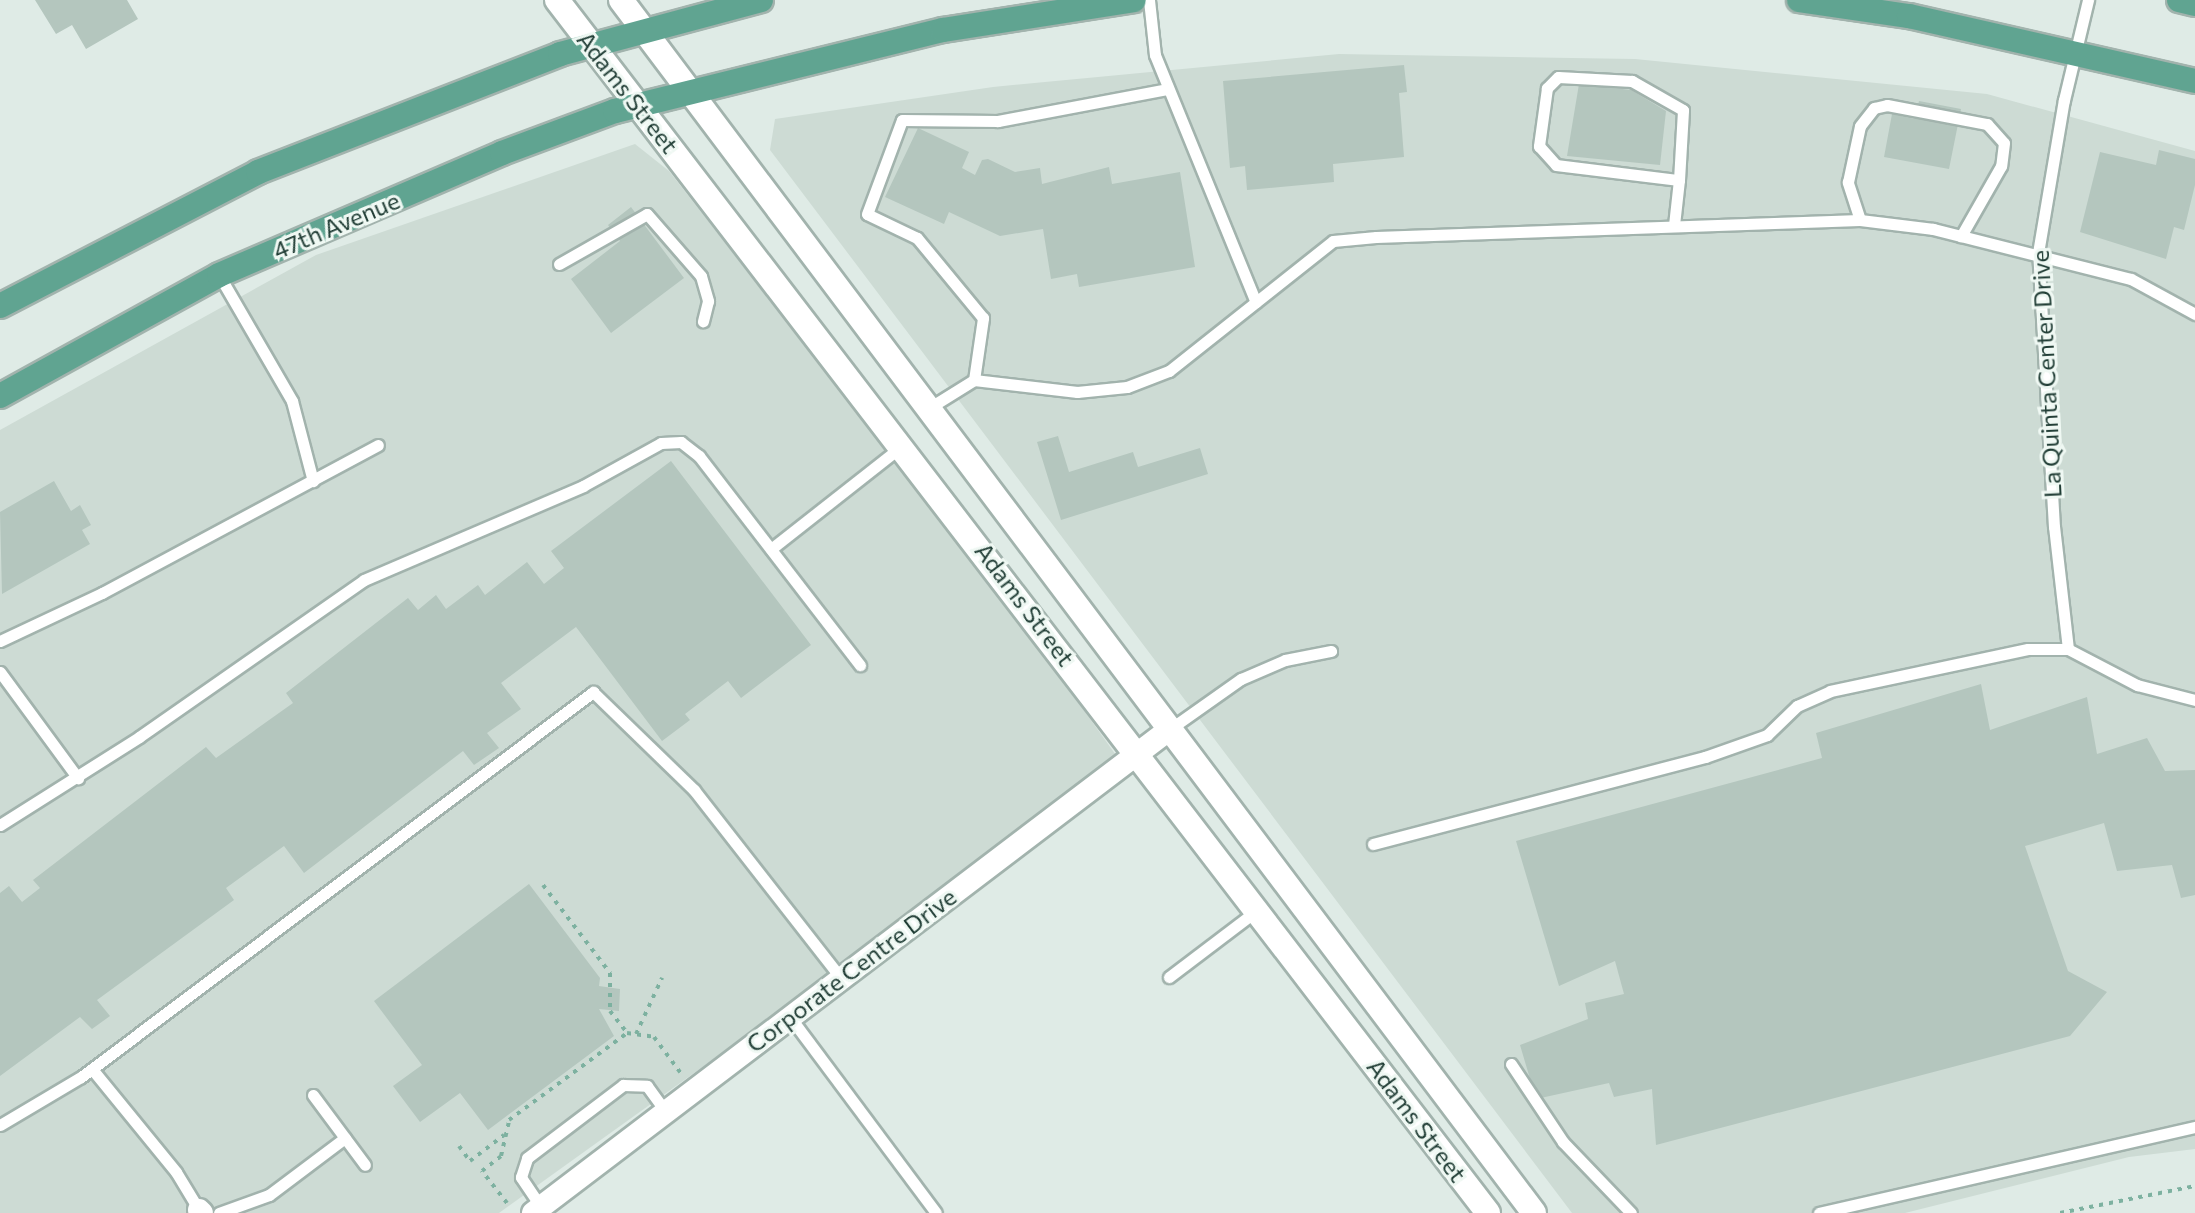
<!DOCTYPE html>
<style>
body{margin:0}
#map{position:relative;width:2195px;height:1213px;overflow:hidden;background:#dfebe6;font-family:Commissioner,sans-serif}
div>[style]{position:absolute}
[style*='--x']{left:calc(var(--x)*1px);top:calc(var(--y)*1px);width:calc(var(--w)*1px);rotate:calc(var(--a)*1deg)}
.built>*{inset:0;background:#cddbd4}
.building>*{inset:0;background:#b4c6be}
.path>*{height:4px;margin-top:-2px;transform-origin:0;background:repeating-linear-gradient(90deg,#7db1a0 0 4px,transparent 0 10px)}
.roads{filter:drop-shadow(2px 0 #a2b3ad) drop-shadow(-2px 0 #a2b3ad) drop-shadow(0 2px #a2b3ad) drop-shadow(0 -2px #a2b3ad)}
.lane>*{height:11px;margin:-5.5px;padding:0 5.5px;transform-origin:5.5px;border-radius:5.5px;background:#fff}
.street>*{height:22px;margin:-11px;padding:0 11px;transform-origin:11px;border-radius:11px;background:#fff}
.secondary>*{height:24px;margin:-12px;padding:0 12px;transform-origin:12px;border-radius:12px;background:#fff}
.primary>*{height:24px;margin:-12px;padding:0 12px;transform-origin:12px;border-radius:12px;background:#60a491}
span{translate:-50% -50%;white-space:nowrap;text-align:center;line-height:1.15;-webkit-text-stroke:6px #eff8f3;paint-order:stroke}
.street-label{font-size:24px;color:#1f3c34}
</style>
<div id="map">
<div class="built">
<i style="clip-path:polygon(1339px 54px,1635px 59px,1987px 94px,2195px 151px,2195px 1149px,2129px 1157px,1905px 1213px,1572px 1213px,770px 150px,775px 119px,993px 87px)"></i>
<i style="clip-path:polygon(635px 144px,669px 171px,1015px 614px,1123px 765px,499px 1213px,0 1213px,0 430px,316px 255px)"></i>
</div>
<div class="building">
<i style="clip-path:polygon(35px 0,127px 0,138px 19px,86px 49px,72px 25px,56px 34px)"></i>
<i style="clip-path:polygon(1404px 65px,1407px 92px,1399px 93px,1404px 157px,1333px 164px,1334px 182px,1247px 190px,1245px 166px,1230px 168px,1223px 81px)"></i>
<i style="clip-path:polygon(1579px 84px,1631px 90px,1666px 111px,1660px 165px,1567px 156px)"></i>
<i style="clip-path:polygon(1919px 101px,1961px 109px,1949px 169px,1884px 157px,1892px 114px,1915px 119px)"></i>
<i style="clip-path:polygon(918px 128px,969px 152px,962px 168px,975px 175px,982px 160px,988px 159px,1015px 172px,1040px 168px,1042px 184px,1109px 167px,1112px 184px,1180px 172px,1195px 267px,1079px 287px,1077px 274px,1051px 279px,1043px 229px,1000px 236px,949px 212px,944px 224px,885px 197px)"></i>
<i style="clip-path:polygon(2159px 150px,2195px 159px,2195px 185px,2184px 230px,2174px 227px,2166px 259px,2080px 232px,2100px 152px,2156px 165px)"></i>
<i style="clip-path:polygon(631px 207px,684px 278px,611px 333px,571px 279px,620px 241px,608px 225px)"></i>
<i style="clip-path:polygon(1058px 436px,1069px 472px,1133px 452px,1138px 467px,1200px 448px,1208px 474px,1061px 520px,1037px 442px)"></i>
<i style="clip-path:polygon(671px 461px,811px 645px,741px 698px,728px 681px,685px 714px,690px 720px,662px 741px,576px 627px,501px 683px,521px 709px,487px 733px,499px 748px,474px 765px,463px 751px,304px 873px,284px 846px,226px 888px,234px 900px,97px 1000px,110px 1016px,92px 1029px,80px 1017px,0 1076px,0 893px,9px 886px,22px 902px,40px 888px,33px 880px,206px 747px,216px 758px,293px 703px,286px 693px,408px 598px,418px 610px,436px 595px,446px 609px,478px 585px,485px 595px,527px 562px,544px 584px,564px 568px,551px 551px)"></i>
<i style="clip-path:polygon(54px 481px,71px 511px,80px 505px,91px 525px,82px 530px,90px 544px,2px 594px,0 512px)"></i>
<i style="clip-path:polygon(1981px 684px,1990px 730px,2087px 697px,2097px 754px,2147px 738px,2165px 771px,2195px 770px,2195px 895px,2181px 898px,2172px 865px,2117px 871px,2104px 823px,2025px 846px,2068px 971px,2107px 992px,2070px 1036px,1656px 1145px,1652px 1089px,1614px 1097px,1609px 1083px,1536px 1099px,1520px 1045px,1588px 1019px,1585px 1003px,1624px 994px,1615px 961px,1559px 986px,1516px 841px,1822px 758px,1816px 733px)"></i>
<i style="clip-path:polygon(529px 884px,600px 978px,599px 986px,620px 989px,619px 1011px,599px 1009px,614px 1036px,488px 1130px,460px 1093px,420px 1122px,393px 1086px,422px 1065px,374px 1001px)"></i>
</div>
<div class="path">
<i style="--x:543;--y:885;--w:111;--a:52.7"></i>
<i style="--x:610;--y:973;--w:38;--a:90"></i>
<i style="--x:610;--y:1011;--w:28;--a:52"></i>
<i style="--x:627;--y:1033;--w:27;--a:8"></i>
<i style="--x:654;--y:1037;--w:44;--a:53.4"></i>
<i style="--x:636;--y:1034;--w:62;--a:-65.1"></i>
<i style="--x:459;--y:1146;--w:19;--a:54"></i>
<i style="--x:470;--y:1161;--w:43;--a:-37.4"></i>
<i style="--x:507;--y:1203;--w:41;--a:-128"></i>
<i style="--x:482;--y:1171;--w:24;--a:-38"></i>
<i style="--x:501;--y:1156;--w:37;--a:-77"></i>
<i style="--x:509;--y:1120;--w:147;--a:-36.4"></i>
<i style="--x:2060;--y:1213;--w:138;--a:-11.3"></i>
</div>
<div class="roads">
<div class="lane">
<i style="--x:1149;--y:0;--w:55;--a:83.8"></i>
<i style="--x:1155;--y:55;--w:267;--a:67.8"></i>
<i style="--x:1860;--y:220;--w:40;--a:-108"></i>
<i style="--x:1848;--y:182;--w:57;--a:-77.9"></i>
<i style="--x:1860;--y:126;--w:23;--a:-52"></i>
<i style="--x:1874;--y:108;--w:13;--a:-13"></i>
<i style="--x:1887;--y:105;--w:102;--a:10.8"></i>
<i style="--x:1987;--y:124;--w:25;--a:48"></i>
<i style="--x:2004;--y:143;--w:23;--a:97"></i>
<i style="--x:2001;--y:166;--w:81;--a:119.7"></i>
<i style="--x:1674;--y:225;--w:45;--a:-83.7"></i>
<i style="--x:1679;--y:180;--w:70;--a:-86.7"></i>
<i style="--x:1683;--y:110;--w:59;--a:-150.4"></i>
<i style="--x:1632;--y:81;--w:74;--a:-176.9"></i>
<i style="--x:1558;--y:77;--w:16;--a:135"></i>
<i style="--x:1547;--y:88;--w:59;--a:97.9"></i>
<i style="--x:1539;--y:146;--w:25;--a:48"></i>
<i style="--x:1556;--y:165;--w:124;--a:7"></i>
<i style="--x:559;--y:264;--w:101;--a:-29.6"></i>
<i style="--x:647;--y:214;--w:82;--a:48.9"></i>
<i style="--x:701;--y:276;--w:26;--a:74"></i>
<i style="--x:708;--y:301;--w:21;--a:104"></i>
<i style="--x:219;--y:275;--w:146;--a:59.9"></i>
<i style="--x:292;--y:401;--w:83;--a:75.3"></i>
<i style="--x:974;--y:380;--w:63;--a:-81.7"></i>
<i style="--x:983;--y:318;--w:104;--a:-129.5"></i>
<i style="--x:917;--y:238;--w:55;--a:-154.4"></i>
<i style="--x:867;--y:214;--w:100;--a:-69.6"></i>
<i style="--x:902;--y:120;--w:96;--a:0.6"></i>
<i style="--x:998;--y:121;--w:173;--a:-10.7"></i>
<i style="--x:929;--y:408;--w:53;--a:-31.9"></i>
<i style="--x:974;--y:380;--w:104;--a:6.6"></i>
<i style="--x:1077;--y:392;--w:50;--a:-5.7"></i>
<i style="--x:1127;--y:387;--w:45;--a:-20.9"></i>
<i style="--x:1169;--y:371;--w:209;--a:-38.4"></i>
<i style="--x:1333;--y:241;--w:43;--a:-5.3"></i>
<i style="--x:1376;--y:237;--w:484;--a:-2"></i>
<i style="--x:1860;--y:220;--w:74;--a:7"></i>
<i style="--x:1933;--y:229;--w:204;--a:14.2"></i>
<i style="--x:2131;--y:279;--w:73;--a:28.7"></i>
<i style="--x:771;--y:549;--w:168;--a:-38.2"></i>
<i style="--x:0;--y:641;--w:113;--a:-25.2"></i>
<i style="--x:102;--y:593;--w:313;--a:-28.2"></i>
<i style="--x:2068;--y:649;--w:123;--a:-96.5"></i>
<i style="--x:2054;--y:527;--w:274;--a:-93.3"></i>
<i style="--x:2038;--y:253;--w:155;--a:-80.4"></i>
<i style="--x:2064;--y:100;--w:103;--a:-76.5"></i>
<i style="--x:0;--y:672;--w:132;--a:53.7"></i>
<i style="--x:1170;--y:729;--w:87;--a:-35.2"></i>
<i style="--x:1241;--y:679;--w:48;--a:-23.4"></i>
<i style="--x:1285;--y:660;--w:47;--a:-11.1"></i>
<i style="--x:0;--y:825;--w:165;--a:-32.3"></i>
<i style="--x:139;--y:737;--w:274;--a:-34.9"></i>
<i style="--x:364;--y:580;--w:238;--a:-23.2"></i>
<i style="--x:583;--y:486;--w:89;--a:-28.9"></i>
<i style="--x:661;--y:443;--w:20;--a:-3"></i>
<i style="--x:681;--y:442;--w:23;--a:38"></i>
<i style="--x:699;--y:456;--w:264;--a:52.4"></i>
<i style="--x:1373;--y:844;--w:343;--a:-14.7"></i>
<i style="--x:1705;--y:757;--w:66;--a:-19.5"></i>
<i style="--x:1767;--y:735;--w:42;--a:-44"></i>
<i style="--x:1797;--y:706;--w:36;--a:-24"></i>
<i style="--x:1830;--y:691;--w:202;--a:-12"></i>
<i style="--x:2028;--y:649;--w:40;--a:0"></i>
<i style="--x:2068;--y:649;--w:78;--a:27.6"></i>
<i style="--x:2137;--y:685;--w:60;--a:14.5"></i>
<i style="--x:1169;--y:977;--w:109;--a:-37.2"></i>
<i style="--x:790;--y:1017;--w:244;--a:53.3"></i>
<i style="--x:1511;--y:1064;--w:94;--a:56.3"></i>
<i style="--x:1563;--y:1142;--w:98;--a:46.2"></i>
<i style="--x:92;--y:1069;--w:133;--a:50.8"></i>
<i style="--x:176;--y:1172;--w:44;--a:58.8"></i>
<i style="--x:313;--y:1095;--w:87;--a:53.4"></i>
<i style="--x:0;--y:1125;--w:94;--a:-30.7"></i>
<i style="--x:81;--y:1077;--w:641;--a:-36.94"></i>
<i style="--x:593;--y:692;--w:141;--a:44.1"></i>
<i style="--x:694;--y:790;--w:239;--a:52"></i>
<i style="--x:541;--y:1207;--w:36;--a:-124"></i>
<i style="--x:521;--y:1177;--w:20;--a:-72"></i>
<i style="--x:527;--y:1158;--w:121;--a:-37.2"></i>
<i style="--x:623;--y:1085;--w:24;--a:2"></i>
<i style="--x:647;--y:1086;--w:32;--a:54"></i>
<i style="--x:219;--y:1213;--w:53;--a:-19.8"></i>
<i style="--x:269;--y:1195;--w:95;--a:-36.9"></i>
<i style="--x:1819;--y:1213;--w:386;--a:-12.9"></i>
</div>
<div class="street">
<i style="--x:199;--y:1210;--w:4;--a:45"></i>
<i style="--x:533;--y:1213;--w:800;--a:-37.23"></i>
</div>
<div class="secondary">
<i style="--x:557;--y:0;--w:1529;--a:52.49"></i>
<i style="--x:621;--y:0;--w:1518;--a:53.03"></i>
</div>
<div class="primary">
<i style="--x:1799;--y:0;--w:111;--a:8.3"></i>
<i style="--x:1909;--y:16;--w:293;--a:12.8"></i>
<i style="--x:2179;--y:0;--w:16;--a:14"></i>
<i style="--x:0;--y:306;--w:291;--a:-27.4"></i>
<i style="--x:258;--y:172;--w:324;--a:-21.3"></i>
<i style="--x:560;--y:54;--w:208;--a:-15"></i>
<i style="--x:0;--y:396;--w:250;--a:-28.9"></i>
<i style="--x:219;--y:275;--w:308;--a:-23.3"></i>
<i style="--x:502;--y:153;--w:121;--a:-20.4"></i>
<i style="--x:615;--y:111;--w:338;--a:-13.9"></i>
<i style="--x:943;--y:30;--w:193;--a:-8.9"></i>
</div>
</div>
<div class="street-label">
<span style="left:628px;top:92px;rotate:52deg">Adams Street</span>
<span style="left:336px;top:225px;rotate:-23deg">47th Avenue</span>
<span style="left:2046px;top:374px;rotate:-93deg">La Quinta Center Drive</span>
<span style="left:1025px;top:604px;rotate:53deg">Adams Street</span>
<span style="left:851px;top:970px;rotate:-37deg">Corporate Centre Drive</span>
<span style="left:1417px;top:1120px;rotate:53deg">Adams Street</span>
</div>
</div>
